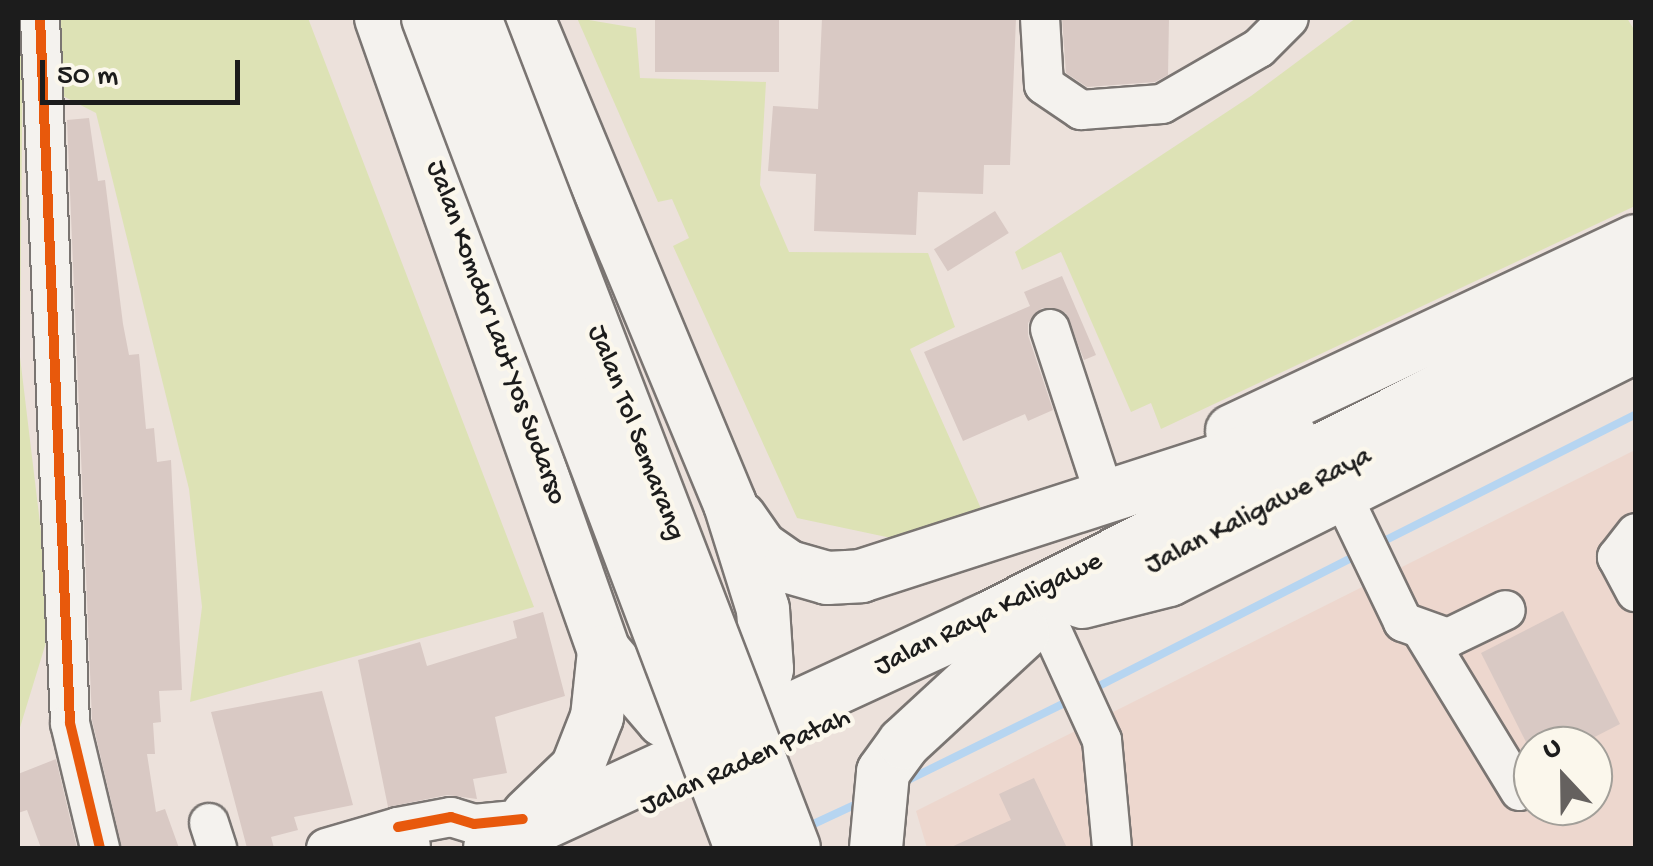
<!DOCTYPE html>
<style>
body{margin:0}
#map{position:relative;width:1653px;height:866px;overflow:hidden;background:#ece1db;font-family:"Gochi Hand",sans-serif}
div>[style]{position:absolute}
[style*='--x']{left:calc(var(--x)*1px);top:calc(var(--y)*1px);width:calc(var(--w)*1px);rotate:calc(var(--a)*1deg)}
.built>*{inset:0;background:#edd7ce}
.green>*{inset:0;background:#dde2b5}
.stream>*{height:8px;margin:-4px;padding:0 4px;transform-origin:4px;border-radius:4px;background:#b6d5f1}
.building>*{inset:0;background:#d9c9c4;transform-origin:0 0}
.roads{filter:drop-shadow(2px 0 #7a7572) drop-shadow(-2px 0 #7a7572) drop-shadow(0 2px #7a7572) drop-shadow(0 -2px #7a7572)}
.minor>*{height:38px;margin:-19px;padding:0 19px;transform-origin:19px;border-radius:19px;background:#f4f2ee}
.highway>*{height:52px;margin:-26px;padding:0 26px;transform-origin:26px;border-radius:26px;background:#f4f2ee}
.bridges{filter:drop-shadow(2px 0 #7a7572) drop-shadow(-2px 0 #7a7572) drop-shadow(0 2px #7a7572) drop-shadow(0 -2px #7a7572)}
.highway-bridge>*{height:52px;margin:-26px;padding:0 26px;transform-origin:26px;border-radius:26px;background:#f4f2ee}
.cycleway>*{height:10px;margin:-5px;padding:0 5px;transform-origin:5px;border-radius:5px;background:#e8590c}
span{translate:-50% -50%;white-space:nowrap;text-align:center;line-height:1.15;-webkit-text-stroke:9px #fbf7ec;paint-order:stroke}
.street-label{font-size:28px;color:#1c1c1c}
.frame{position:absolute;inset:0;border:20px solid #1c1c1c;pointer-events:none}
.north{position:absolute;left:1513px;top:726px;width:100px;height:100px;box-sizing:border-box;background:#fbf7ec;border:2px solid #a29f99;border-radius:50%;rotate:338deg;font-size:28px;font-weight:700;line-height:40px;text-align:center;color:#1c1c1c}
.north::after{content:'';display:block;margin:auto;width:35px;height:45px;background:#65615f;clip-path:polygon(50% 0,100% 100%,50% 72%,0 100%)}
.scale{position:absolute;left:40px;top:60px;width:200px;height:45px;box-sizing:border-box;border:5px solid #1c1c1c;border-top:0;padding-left:12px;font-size:30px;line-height:35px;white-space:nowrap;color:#1c1c1c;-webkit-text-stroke:8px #fbf7ec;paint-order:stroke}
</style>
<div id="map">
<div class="built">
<i style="clip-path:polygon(evenodd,1635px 450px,1635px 848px,927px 848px,916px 811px,1635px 450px,1533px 746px,1593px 746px,1593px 806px,1533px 806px,1533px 746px)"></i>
</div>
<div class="green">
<i style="clip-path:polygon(18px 18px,23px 18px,20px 357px,52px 623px,18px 734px)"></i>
<i style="clip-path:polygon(53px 18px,308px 18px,534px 607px,190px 702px,202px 607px,189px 489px,96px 113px,61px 95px)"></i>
<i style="clip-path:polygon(577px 18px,636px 28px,640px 78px,766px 82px,760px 185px,789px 252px,928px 253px,955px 327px,910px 349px,983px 513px,896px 539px,797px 518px,673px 246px,689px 238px,672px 199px,658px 202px)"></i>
<i style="clip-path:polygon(1356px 18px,1627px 18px,1636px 33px,1635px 206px,1161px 429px,1151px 403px,1131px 412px,1061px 252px,1022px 270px,1015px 252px,1251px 96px)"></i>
</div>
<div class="stream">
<i style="--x:1376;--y:545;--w:291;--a:-26.7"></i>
<i style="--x:1091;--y:690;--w:301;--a:-26.9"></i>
<i style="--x:902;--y:783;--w:186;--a:-26.2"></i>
<i style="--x:807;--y:827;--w:62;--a:-24.9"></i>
</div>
<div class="building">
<i style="left:655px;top:18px;width:124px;height:54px"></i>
<i style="clip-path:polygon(822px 18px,1016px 18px,1010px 165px,984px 165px,983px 194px,918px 192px,916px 235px,814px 231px,816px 174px,768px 171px,773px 106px,818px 109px)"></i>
<i style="clip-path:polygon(1062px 18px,1169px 18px,1168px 75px,1155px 82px,1087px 87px,1066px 73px)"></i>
<i style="clip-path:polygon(89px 118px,98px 181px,105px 180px,123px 324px,129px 355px,139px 354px,146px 429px,154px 428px,157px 462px,171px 460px,182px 690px,159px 691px,161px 722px,153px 723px,155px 754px,147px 754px,156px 812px,165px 809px,179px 848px,122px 848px,92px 720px,67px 120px)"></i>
<i style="left:995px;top:211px;width:26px;height:72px;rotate:58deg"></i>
<i style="clip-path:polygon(1062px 276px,1096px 355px,1084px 360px,1066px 313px,1042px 308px,1028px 323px,1028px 335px,1053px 410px,1028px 421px,1025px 414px,963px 441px,924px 352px,1030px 306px,1024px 292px)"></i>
<i style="clip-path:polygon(1563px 611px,1620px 724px,1577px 746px,1528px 746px,1481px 653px)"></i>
<i style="clip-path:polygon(543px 612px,565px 696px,495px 717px,507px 773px,473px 779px,477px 799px,447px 795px,388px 807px,358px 660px,420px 642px,427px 666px,517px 638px,513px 621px)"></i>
<i style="clip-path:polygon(322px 691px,353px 805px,294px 817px,298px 830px,271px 837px,274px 848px,247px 848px,211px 712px)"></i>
<i style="clip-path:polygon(56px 759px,77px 848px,41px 848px,27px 810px,18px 813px,18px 774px)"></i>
<i style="clip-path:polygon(1034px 778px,1067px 848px,949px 848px,1011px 820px,999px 794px)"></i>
</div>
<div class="roads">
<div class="minor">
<i style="--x:40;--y:18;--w:706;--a:87.56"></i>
<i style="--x:70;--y:723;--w:129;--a:76.5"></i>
<i style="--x:1040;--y:18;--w:67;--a:86.6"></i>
<i style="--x:1044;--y:85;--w:45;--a:34"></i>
<i style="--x:1081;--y:110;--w:81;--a:-4.2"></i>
<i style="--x:1162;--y:104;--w:112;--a:-30"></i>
<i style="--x:1259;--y:48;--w:42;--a:-45"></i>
<i style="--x:1050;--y:329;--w:179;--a:71.8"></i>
<i style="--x:1342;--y:495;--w:141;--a:64.3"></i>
<i style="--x:1403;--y:622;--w:48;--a:19.6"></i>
<i style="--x:1448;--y:638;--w:64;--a:-25.8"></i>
<i style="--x:1636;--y:533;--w:31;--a:128"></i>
<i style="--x:1617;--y:557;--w:40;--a:62"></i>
<i style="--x:1047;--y:620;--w:132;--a:65.4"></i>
<i style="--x:1102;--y:740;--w:108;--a:84.7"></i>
<i style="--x:1424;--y:634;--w:184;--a:58.6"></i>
<i style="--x:209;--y:823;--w:26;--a:72"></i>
<i style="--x:398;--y:827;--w:54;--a:-10.7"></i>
<i style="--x:451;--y:817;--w:24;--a:17"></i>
<i style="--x:474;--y:824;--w:49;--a:-5.8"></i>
<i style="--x:326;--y:848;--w:75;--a:-16.3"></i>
<i style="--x:398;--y:827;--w:23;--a:56"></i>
</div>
<div class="highway">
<i style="--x:381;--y:18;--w:671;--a:70.59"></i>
<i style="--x:604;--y:651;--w:91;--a:49.5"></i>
<i style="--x:663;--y:720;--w:71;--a:18.2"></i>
<i style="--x:528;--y:18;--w:526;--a:67.43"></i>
<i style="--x:730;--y:504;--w:110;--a:72.6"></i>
<i style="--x:763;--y:609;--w:60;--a:86.2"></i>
<i style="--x:767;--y:669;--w:32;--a:106"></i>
<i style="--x:758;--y:700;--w:50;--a:134.2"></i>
<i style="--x:1232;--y:431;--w:446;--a:-25.2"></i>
<i style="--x:740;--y:518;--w:35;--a:55"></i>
<i style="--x:760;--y:547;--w:35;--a:35"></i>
<i style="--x:789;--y:567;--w:40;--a:16"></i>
<i style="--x:827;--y:578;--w:34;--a:-3"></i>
<i style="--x:861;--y:576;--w:452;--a:-17.9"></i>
<i style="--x:1082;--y:602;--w:90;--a:-14.2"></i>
<i style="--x:1169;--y:580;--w:522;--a:-26.61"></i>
<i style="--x:528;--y:815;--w:68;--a:-43.8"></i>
<i style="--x:577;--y:768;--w:55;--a:-68.6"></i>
<i style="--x:597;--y:717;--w:66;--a:-83.9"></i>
<i style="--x:490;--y:848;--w:549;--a:-24.75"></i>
<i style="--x:989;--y:618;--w:725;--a:-26.81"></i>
<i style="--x:876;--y:848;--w:76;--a:-84.7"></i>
<i style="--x:883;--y:772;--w:36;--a:-54"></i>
<i style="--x:904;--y:743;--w:162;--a:-42.7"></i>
</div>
</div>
<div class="bridges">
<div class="highway-bridge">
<i style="--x:428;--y:18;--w:887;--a:69.34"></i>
<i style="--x:475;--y:18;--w:889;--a:68.98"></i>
</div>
</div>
<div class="cycleway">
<i style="--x:40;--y:18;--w:706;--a:87.56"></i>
<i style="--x:70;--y:723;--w:129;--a:76.5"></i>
<i style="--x:398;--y:827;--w:54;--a:-10.7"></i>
<i style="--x:451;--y:817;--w:24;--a:17"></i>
<i style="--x:474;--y:824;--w:49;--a:-5.8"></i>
</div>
<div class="street-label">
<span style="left:495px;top:333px;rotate:70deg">Jalan Komdor Laut Yos Sudarso</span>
<span style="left:635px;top:433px;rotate:69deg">Jalan Tol Semarang</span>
<span style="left:1259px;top:512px;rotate:-27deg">Jalan Kaligawe Raya</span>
<span style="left:989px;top:615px;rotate:-26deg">Jalan Raya Kaligawe</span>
<span style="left:746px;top:763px;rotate:-24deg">Jalan Raden Patah</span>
</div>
<div class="frame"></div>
<div class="north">U</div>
<div class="scale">50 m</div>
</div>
